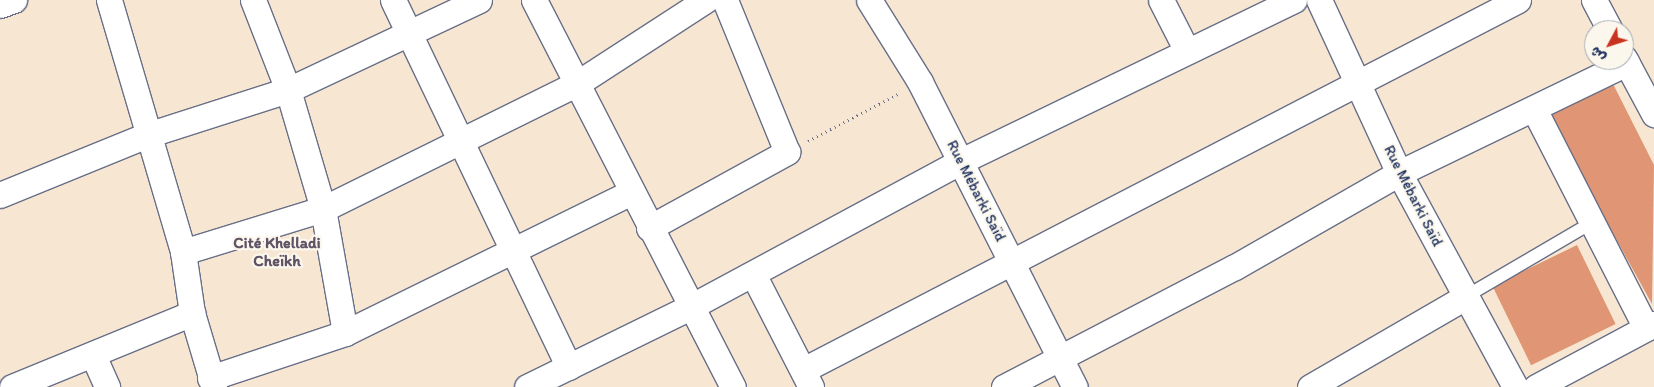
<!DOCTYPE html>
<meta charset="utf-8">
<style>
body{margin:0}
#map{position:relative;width:1654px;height:387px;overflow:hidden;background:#f7e7d2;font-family:Itim,"Playpen Sans Arabic",sans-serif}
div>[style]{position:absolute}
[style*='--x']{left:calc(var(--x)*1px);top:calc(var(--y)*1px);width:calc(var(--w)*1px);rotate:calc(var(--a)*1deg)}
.building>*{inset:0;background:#e09574;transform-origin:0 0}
.path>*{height:3px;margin-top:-1.5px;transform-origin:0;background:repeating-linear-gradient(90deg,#686f87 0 1px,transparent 0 5px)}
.roads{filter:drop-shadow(1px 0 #686f87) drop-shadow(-1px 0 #686f87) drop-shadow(0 1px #686f87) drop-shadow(0 -1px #686f87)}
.service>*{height:12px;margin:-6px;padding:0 6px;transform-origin:6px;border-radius:6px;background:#fff}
.minor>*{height:25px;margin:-12.5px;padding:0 12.5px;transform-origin:12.5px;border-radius:12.5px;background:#fff}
span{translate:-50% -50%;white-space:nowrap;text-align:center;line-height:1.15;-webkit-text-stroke:4.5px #fbf7ec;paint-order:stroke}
.street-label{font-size:15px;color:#1b2f5e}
.neighbourhood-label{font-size:16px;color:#605366;font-weight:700}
.north{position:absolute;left:1584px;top:20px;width:50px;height:50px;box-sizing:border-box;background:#fbf7ec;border:1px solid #a1a7b3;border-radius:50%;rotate:230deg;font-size:14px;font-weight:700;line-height:20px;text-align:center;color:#1b2f5e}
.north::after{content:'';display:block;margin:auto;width:18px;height:22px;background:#c8321e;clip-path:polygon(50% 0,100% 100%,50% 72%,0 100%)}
</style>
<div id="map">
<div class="building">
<i style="clip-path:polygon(1609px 76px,1654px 165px,1652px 304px,1546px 112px)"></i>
<i style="left:1577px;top:245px;width:88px;height:94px;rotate:64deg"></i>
</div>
<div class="path">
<i style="--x:808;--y:141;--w:102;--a:-27.6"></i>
</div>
<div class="roads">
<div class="service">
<i style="--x:1465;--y:297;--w:148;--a:-30.4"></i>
</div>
<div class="minor">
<i style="--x:109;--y:0;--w:263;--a:73.6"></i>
<i style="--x:183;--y:252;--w:62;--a:81.6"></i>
<i style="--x:192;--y:313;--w:77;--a:73.4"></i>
<i style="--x:253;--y:0;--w:97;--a:68.7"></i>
<i style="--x:288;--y:90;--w:124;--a:73.6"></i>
<i style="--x:323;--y:209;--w:126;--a:79.9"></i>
<i style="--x:393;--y:0;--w:407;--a:64.4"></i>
<i style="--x:534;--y:0;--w:435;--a:62.8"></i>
<i style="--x:869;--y:0;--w:97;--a:58.1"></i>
<i style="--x:920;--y:82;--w:342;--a:63.1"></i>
<i style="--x:1161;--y:0;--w:57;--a:63"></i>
<i style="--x:1319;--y:0;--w:191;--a:65.2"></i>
<i style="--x:1399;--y:173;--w:243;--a:61.5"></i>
<i style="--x:1594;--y:0;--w:34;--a:62"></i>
<i style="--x:0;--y:5;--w:15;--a:-20"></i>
<i style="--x:1624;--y:58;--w:64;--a:61.8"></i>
<i style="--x:1535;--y:111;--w:244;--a:62.9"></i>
<i style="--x:0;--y:195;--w:159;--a:-22.2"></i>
<i style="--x:147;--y:135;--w:148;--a:-17.7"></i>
<i style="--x:288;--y:90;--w:211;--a:-25.2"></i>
<i style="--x:649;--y:228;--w:158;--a:-28.8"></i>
<i style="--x:787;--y:152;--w:164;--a:-112.2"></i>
<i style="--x:183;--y:252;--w:146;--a:-17.1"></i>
<i style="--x:323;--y:209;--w:284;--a:-26.3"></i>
<i style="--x:578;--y:83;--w:153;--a:-33"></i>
<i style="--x:753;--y:274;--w:127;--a:62.8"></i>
<i style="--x:93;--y:355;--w:35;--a:66"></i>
<i style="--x:803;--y:370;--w:805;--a:-27.36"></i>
<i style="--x:210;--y:378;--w:142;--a:-18.4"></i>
<i style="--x:345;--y:333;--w:318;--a:-26.2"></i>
<i style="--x:12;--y:387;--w:195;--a:-22.3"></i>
<i style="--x:527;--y:387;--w:184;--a:-26.1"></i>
<i style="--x:692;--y:306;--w:306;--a:-28.3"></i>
<i style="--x:961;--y:161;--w:370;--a:-25.8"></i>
<i style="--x:1004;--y:387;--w:260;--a:-27.5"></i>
<i style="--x:1235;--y:267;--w:189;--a:-29.8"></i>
<i style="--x:1399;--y:173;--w:253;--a:-25.8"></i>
<i style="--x:1310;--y:387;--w:179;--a:-30.1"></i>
<i style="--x:1536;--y:387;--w:134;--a:-28.1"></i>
</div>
</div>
<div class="street-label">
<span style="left:976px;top:191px;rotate:63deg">Rue Mébarki Saïd</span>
<span style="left:1413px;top:196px;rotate:63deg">Rue Mébarki Saïd</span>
</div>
<div class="neighbourhood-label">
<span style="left:277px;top:252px">Cité Khelladi<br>Cheïkh</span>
</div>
<div class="north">ش</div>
</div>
